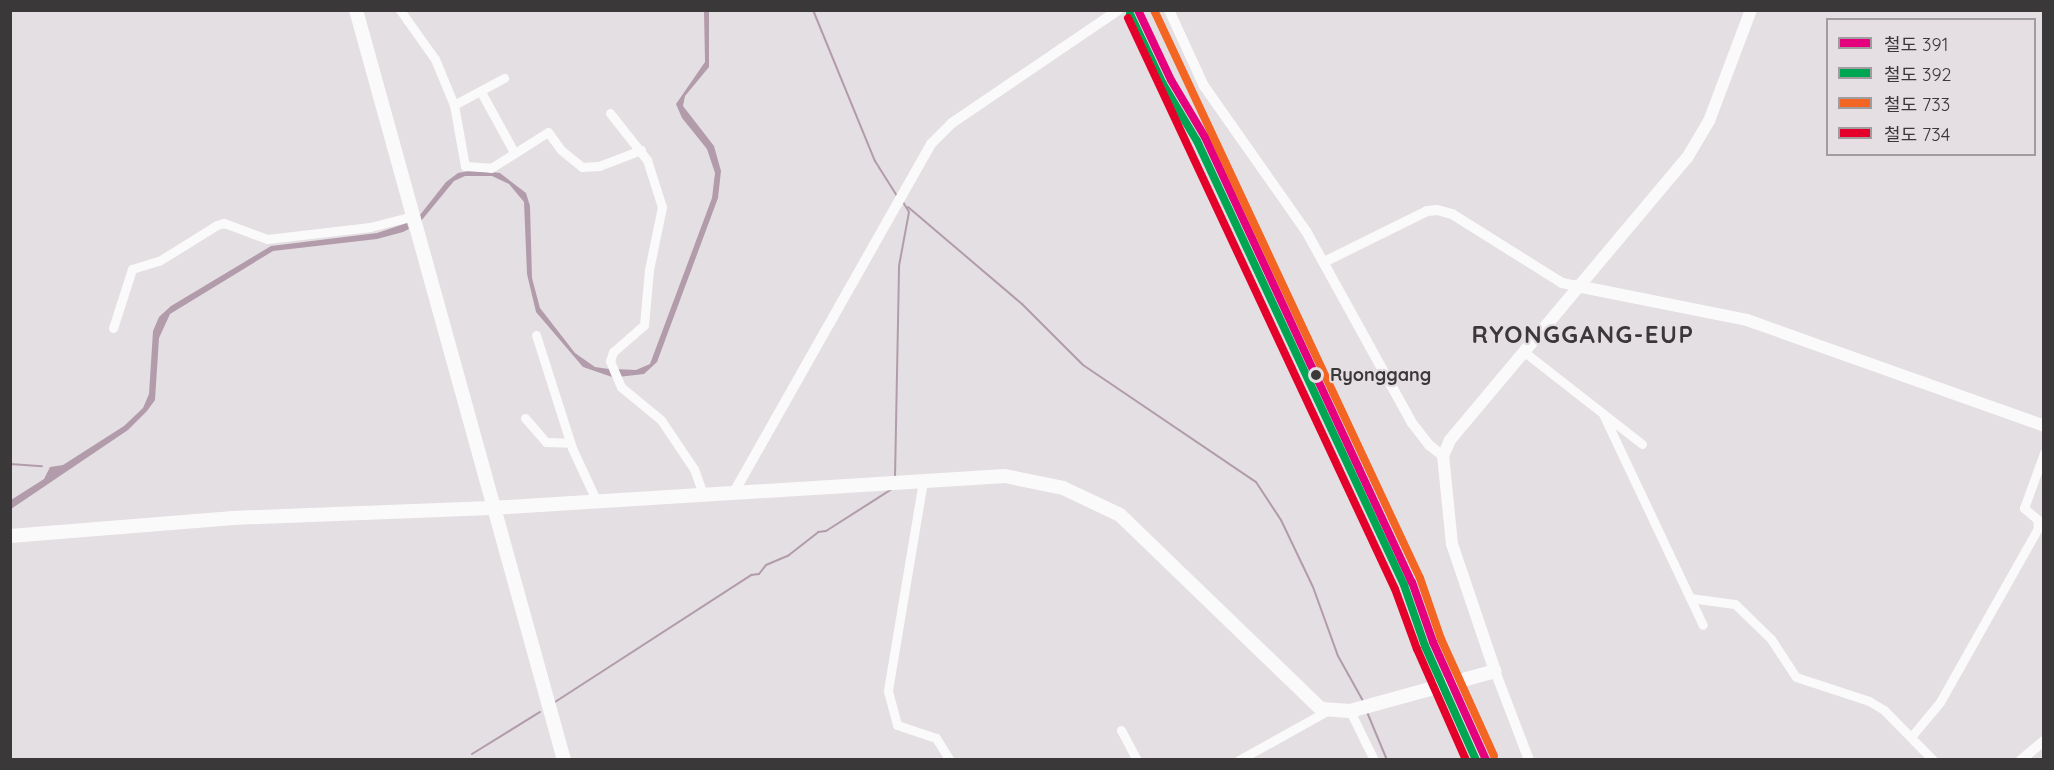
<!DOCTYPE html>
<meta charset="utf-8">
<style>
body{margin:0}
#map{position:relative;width:2054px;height:770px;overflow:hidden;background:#e4dfe2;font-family:Quicksand,"Noto Sans KR",sans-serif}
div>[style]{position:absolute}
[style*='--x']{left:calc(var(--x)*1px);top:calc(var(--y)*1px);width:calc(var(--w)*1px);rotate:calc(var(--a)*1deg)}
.water>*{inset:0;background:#b29cab}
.stream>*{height:2px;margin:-1px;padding:0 1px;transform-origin:1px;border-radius:1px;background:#b29cab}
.minor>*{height:9px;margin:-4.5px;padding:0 4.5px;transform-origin:4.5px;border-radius:4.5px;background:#fbfafb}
.tertiary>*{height:10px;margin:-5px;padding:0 5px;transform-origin:5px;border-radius:5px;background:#fbfafb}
.secondary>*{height:12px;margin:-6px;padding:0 6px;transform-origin:6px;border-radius:6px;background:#fbfafb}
.primary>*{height:14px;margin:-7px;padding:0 7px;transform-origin:7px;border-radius:7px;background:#fbfafb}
.rail-1>*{height:8px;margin:-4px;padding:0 4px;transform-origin:4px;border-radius:4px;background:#e5007d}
.rail-2>*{height:8px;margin:-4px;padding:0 4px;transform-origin:4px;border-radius:4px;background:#00a651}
.rail-3>*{height:8px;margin:-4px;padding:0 4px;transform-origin:4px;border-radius:4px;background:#f26522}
.rail-4>*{height:8px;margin:-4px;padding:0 4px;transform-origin:4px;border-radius:4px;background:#e4002b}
.dots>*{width:16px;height:16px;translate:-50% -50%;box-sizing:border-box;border:3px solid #e5dee2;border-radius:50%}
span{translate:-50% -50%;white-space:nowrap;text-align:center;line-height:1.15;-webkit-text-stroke:4.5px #e5dee2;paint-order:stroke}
.stop-label{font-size:18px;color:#3b383a;font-weight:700}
.left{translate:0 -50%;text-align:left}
.district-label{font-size:24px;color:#3b383a;font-weight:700;letter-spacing:1.5px}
.frame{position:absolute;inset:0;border:12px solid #3b383a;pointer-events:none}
.legend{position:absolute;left:1826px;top:18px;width:210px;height:138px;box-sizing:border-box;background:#e5dee2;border:2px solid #a19c9f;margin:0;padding:8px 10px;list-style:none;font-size:18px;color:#3b383a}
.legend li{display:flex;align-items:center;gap:12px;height:30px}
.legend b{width:30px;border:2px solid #a19c9f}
</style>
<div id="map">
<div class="water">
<i style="clip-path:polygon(704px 11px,709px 11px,709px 67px,685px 96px,683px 106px,714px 146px,721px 171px,718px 198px,657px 362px,644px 374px,618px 377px,615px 369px,636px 370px,650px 364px,712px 198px,715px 173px,707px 149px,682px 118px,676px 104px,705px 62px)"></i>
<i style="clip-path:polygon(474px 170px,500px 173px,526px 193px,530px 206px,532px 278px,540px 308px,575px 353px,595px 367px,609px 369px,612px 377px,583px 367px,536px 312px,527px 274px,524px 202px,509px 184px,492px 176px,465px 176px,454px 181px,421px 221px,420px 215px,446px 182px,458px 173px)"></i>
<i style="clip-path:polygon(407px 223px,409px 229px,403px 232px,377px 239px,273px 251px,170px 314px,159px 338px,155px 400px,147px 411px,128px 430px,11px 509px,11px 500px,44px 479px,50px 467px,63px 465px,124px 426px,143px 408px,149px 394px,153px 331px,159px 317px,171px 306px,271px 246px,377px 233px)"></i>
</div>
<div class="stream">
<i style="--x:813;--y:10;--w:163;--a:67.7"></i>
<i style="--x:875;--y:161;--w:41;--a:57.8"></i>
<i style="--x:908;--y:207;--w:150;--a:40.4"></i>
<i style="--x:1022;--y:304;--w:86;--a:45"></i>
<i style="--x:1083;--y:365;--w:209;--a:34.1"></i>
<i style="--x:1256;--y:482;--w:45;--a:56.7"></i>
<i style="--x:1281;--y:520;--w:74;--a:64.5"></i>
<i style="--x:1313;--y:587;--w:73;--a:70.1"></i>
<i style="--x:1338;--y:656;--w:51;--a:60.9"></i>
<i style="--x:10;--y:464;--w:32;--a:4"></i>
<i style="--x:895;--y:478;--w:212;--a:-88.9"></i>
<i style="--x:899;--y:266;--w:55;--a:-79.5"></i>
<i style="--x:909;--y:212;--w:12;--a:-121"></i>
<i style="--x:555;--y:702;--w:234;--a:-32.9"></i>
<i style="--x:751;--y:575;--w:8;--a:-7"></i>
<i style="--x:759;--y:574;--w:11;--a:-52"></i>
<i style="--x:766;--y:565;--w:25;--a:-23"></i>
<i style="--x:789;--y:555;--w:37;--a:-38"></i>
<i style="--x:818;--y:532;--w:8;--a:-7"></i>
<i style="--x:826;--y:531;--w:82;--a:-32.5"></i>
<i style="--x:1367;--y:712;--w:52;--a:67.4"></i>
<i style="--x:472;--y:754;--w:80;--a:-31.7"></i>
</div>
<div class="minor">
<i style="--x:400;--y:10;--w:60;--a:54.5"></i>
<i style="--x:435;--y:59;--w:50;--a:67.6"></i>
<i style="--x:454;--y:105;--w:62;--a:79.8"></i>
<i style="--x:465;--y:166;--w:26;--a:4"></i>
<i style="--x:491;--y:168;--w:67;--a:-32.3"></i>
<i style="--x:548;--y:132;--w:22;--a:54"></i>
<i style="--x:561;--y:150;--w:27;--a:39"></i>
<i style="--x:582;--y:167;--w:17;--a:-3"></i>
<i style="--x:599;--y:166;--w:45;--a:-20.9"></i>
<i style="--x:481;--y:92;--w:68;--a:61.2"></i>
<i style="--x:454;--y:105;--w:57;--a:-28.4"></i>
<i style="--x:610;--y:113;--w:60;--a:51.8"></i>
<i style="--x:647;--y:160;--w:49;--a:72.3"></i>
<i style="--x:662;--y:207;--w:64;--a:101.7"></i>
<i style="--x:649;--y:270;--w:55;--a:95.2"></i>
<i style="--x:644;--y:325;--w:41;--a:138.9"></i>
<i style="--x:613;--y:352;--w:9;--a:108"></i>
<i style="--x:610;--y:361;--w:28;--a:67"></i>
<i style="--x:621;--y:387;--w:52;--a:39.5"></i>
<i style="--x:661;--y:420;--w:59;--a:56"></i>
<i style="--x:694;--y:469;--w:29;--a:70"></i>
<i style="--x:113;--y:328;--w:62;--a:-72.1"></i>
<i style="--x:132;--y:269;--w:28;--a:-17"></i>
<i style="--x:159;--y:261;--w:68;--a:-31.8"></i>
<i style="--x:217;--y:225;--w:7;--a:-16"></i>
<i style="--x:224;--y:223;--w:46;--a:20.4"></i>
<i style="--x:267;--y:239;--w:104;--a:-6.6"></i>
<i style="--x:370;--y:227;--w:44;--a:-14.3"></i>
<i style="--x:536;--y:335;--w:119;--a:72.3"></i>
<i style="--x:572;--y:448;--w:60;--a:65.2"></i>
<i style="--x:1523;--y:351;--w:151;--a:38"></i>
<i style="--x:1604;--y:416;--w:231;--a:64.7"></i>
<i style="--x:525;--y:418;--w:32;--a:49"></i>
<i style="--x:546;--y:442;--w:24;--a:2"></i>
<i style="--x:923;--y:481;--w:213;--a:99.5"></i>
<i style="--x:888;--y:691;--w:35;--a:75"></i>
<i style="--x:897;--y:725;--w:41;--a:18.4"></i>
<i style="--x:936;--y:738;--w:26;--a:58"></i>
<i style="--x:1690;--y:598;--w:45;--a:7.6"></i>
<i style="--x:1735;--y:604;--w:50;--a:44.2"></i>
<i style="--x:1771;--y:639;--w:45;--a:56.7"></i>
<i style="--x:1796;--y:677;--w:77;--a:18.2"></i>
<i style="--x:1869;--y:701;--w:17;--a:31"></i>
<i style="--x:1884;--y:710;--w:70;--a:45.6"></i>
<i style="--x:1350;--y:711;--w:55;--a:63.9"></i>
<i style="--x:1121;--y:730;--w:34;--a:62"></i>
<i style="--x:1911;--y:737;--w:45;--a:-50.4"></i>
<i style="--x:1940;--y:702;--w:200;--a:-60.6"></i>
<i style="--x:2038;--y:528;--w:9;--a:-96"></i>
<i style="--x:2037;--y:519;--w:17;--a:-140"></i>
<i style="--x:2024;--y:508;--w:59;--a:-70"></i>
<i style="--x:1239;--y:760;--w:103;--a:-29.1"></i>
</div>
<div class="tertiary">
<i style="--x:1169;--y:10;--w:84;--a:65.3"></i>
<i style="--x:1204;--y:86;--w:177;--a:54.9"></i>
<i style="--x:1306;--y:231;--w:219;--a:61.1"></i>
<i style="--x:1412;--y:423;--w:28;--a:52"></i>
<i style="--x:1429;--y:445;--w:18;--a:38"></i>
<i style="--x:1324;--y:262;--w:115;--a:-26.3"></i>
<i style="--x:1427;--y:211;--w:10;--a:-6"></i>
<i style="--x:1437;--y:210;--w:16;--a:15"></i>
<i style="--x:1452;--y:214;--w:130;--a:32.1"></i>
<i style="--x:1562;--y:283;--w:15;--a:11"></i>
<i style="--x:733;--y:494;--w:402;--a:-60.5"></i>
<i style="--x:931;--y:144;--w:30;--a:-45"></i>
<i style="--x:952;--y:123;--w:201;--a:-34.2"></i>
<i style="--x:1495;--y:671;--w:95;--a:69.1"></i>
<i style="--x:2021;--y:760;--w:30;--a:-40"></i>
</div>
<div class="secondary">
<i style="--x:1577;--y:286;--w:173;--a:11.3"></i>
<i style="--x:1747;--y:320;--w:315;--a:19.6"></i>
<i style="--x:1495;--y:671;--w:134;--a:-108.7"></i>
<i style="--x:1452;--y:544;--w:88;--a:-95.8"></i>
<i style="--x:1443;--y:456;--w:17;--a:-66"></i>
<i style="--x:1450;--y:440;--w:368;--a:-50"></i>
<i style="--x:1687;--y:158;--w:43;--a:-59.3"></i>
<i style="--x:1709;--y:121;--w:119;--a:-69.3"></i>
</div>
<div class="primary">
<i style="--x:356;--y:10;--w:778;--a:74.5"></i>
<i style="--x:10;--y:536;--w:224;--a:-4.6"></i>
<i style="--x:233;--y:518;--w:258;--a:-2.2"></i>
<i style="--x:491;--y:508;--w:515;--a:-3.56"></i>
<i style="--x:1005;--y:476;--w:59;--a:11.7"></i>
<i style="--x:1063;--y:488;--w:63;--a:25.3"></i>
<i style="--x:1120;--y:515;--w:279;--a:44"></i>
<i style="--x:1321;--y:709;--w:29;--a:4"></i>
<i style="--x:1350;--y:711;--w:150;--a:-15.4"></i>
</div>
<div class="rail-1">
<i style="--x:1138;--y:10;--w:77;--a:64.8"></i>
<i style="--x:1171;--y:80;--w:66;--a:59.2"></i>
<i style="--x:1205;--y:137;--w:491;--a:65.1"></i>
<i style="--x:1412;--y:582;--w:64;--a:70.7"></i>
<i style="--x:1433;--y:642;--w:129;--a:65.8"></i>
</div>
<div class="rail-2">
<i style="--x:1130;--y:14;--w:77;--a:64.8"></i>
<i style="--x:1163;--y:84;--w:66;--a:59.2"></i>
<i style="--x:1197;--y:141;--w:490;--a:65"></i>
<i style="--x:1404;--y:585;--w:65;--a:71"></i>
<i style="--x:1425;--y:646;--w:125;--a:65.9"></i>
</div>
<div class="rail-3">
<i style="--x:1154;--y:10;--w:627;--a:64.91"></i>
<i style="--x:1420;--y:578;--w:65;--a:71"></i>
<i style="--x:1441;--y:639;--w:128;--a:65.6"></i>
</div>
<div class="rail-4">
<i style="--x:1128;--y:18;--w:630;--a:64.94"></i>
<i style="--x:1395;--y:589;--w:64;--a:69.9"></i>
<i style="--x:1417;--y:649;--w:121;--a:66.2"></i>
</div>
<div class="dots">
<i style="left:1316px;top:375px;background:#3b383a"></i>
</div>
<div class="stop-label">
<span class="left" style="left:1330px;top:375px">Ryonggang</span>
</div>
<div class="district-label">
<span style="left:1583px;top:335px">RYONGGANG-EUP</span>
</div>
<div class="frame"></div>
<ul class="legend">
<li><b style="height:8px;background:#e5007d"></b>철도 391</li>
<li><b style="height:8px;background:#00a651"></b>철도 392</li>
<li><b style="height:8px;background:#f26522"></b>철도 733</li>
<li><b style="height:8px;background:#e4002b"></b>철도 734</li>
</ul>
</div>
